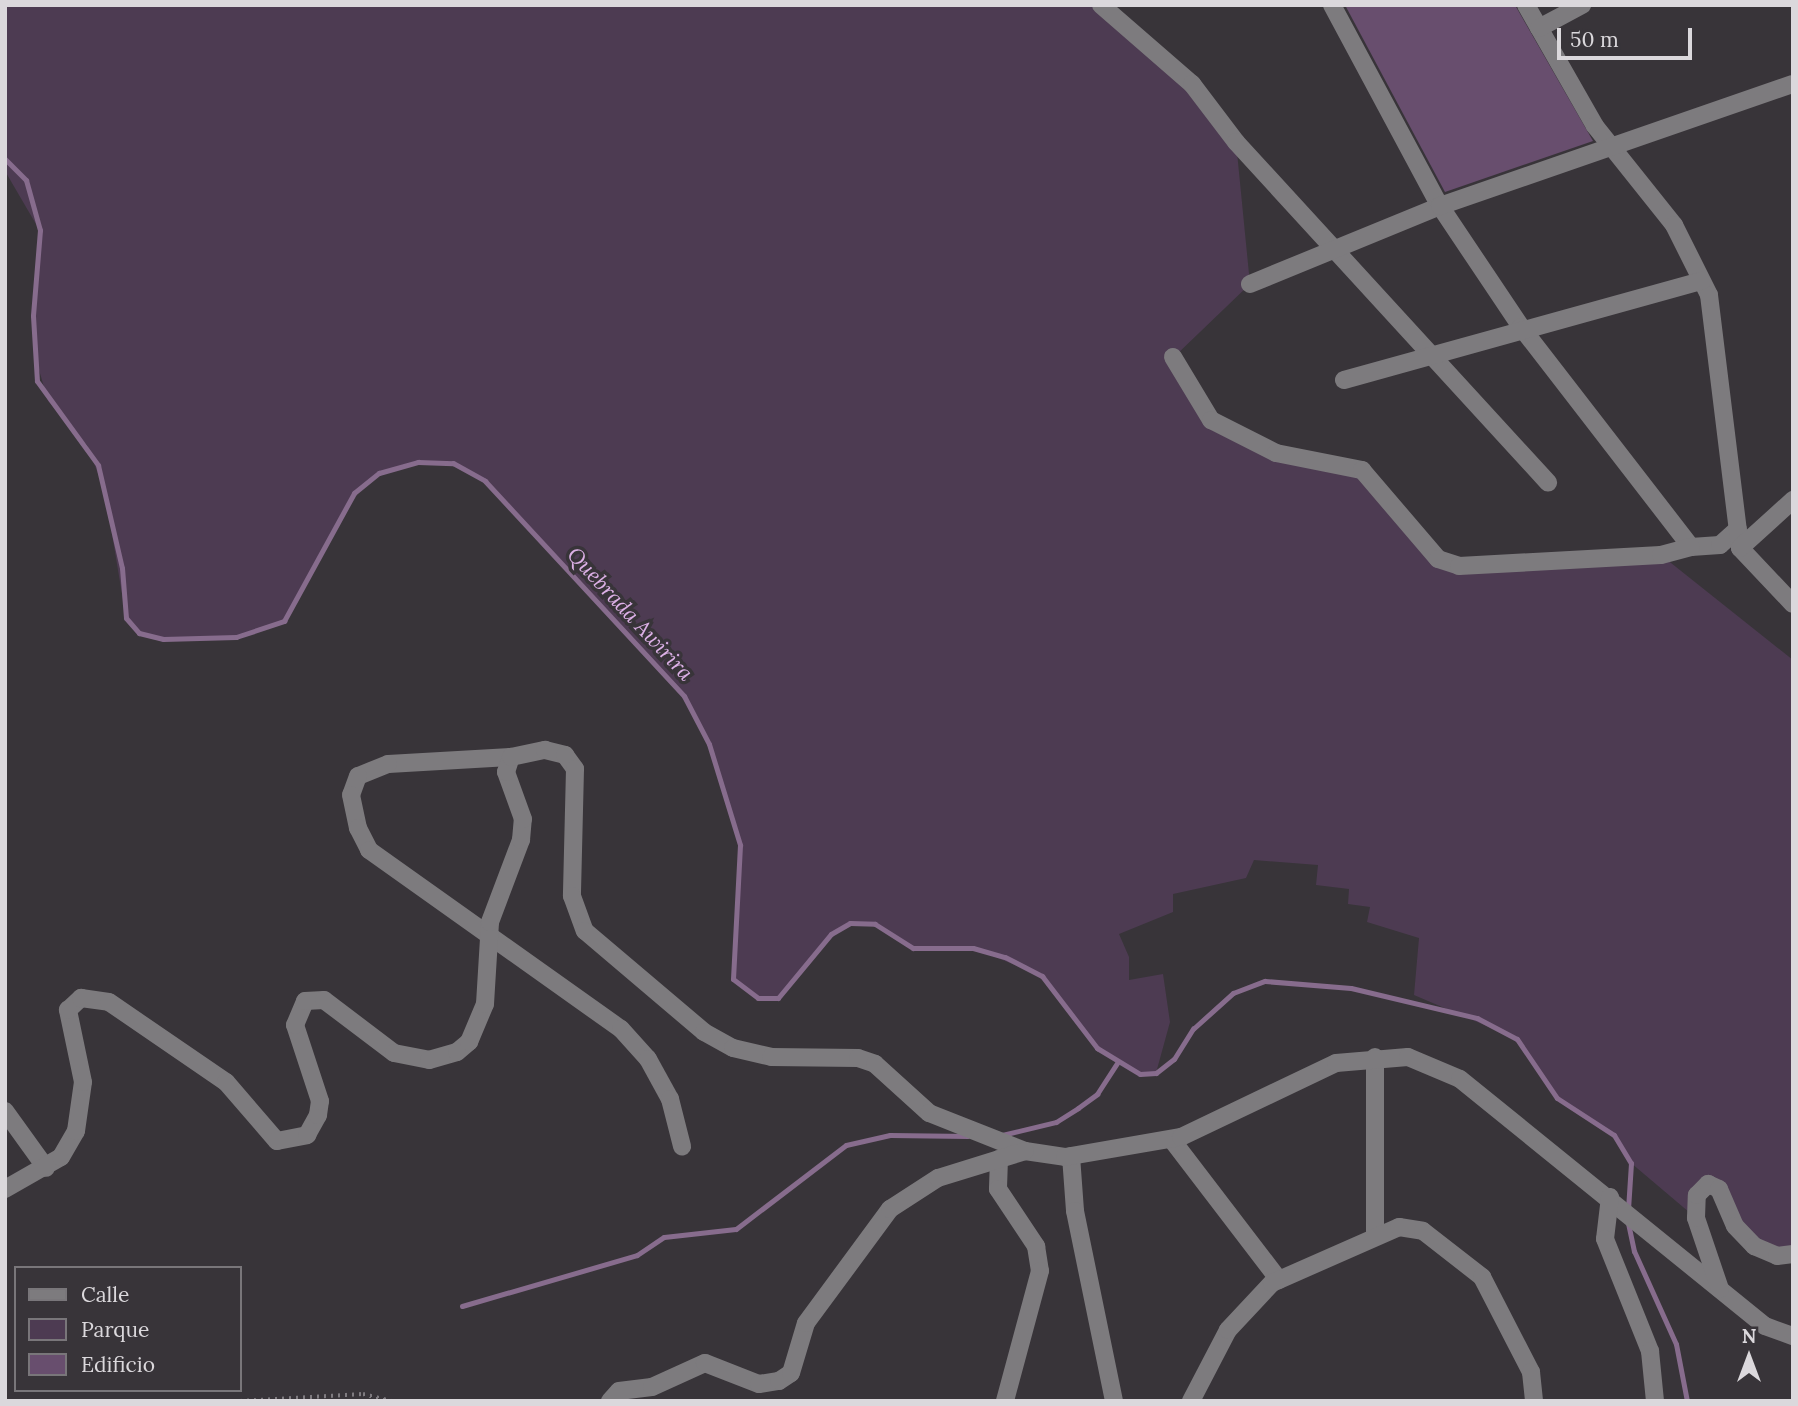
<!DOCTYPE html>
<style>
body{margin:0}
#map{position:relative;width:1798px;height:1406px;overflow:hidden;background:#383439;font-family:Lora,serif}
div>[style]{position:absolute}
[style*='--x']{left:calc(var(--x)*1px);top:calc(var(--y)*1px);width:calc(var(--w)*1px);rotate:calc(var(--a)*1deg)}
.green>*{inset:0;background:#4d3b52}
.stream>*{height:5px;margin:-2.5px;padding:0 2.5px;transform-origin:2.5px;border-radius:2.5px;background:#876c8d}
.building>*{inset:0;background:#684e6e}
.path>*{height:3.5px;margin-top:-1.75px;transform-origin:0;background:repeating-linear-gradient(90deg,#7f7b80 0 2px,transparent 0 7px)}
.minor>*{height:18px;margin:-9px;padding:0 9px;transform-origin:9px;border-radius:9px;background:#7d7b7e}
span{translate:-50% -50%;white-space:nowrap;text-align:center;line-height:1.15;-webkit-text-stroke:7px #383439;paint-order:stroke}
.water-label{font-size:21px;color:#dcb0e6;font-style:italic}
.frame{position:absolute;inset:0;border:7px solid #dbd8dc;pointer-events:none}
.legend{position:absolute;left:14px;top:1266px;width:228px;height:126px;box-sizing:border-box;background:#383439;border:2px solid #79767a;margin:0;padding:9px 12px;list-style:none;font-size:21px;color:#dbd8dc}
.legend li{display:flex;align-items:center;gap:14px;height:35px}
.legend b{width:35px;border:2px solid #79767a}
.north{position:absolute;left:1714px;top:1322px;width:70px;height:70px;-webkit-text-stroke:5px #383439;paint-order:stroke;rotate:0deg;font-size:19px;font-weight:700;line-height:28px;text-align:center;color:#dbd8dc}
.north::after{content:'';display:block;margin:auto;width:24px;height:32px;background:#dbd8dc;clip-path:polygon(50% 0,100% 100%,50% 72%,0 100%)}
.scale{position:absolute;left:1557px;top:28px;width:135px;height:32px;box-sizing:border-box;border:4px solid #dbd8dc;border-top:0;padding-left:9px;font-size:21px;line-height:24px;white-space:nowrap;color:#dbd8dc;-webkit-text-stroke:5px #383439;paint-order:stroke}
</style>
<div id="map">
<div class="green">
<i style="clip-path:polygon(5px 5px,1101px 5px,1192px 84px,1236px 142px,1250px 284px,1174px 357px,1232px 435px,1346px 464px,1438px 559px,1661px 555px,1793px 660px,1793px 1254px,1754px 1246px,1708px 1184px,1696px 1218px,1631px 1163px,1614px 1135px,1557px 1098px,1517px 1039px,1414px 995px,1419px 938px,1367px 922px,1370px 907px,1348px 904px,1349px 889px,1316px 885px,1318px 865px,1254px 860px,1246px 878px,1173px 894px,1173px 912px,1119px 934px,1129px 957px,1129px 980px,1163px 974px,1170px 1022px,1156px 1073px,1140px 1074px,1097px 1048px,1042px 976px,973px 948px,913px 948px,875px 924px,850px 923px,831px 934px,778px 998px,758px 998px,733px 979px,740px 845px,709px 744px,684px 696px,485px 481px,453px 463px,418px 462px,379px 473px,354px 493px,284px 621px,236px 637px,163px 639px,139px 633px,126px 618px,105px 492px,87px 445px,48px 401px,33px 349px,40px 231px,5px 171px)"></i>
</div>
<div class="stream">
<i style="--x:5;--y:159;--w:30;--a:45"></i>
<i style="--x:26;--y:180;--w:52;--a:74.4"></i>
<i style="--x:40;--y:230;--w:86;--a:94.7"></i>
<i style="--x:33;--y:316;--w:65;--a:86.5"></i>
<i style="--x:37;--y:381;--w:104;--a:54"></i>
<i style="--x:98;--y:465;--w:106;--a:76.9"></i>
<i style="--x:122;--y:568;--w:50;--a:85.4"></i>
<i style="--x:126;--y:618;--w:20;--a:49"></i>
<i style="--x:139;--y:633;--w:25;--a:14"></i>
<i style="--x:163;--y:639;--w:73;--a:-1.6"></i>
<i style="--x:236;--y:637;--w:51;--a:-18.4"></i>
<i style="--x:284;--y:621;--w:146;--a:-61.3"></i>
<i style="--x:354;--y:493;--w:32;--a:-39"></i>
<i style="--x:379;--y:473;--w:41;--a:-15.8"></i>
<i style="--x:418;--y:462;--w:35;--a:2"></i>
<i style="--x:453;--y:463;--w:37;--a:29"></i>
<i style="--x:485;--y:481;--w:293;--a:47.2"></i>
<i style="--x:684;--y:696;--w:54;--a:62.5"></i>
<i style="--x:709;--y:744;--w:106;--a:72.9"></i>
<i style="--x:740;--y:845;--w:134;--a:93"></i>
<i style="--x:733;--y:979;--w:31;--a:37"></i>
<i style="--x:758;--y:998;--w:20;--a:0"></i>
<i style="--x:778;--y:998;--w:83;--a:-50.4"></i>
<i style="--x:831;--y:934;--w:22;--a:-30"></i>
<i style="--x:850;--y:923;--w:25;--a:2"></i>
<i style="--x:875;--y:924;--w:45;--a:32.3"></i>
<i style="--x:913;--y:948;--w:60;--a:0"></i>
<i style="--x:973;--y:948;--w:33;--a:16"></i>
<i style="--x:1005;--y:957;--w:42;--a:27.2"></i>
<i style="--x:1042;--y:976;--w:91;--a:52.6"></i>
<i style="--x:1097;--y:1048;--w:50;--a:31.2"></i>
<i style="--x:1140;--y:1074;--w:16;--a:-4"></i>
<i style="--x:1156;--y:1073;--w:23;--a:-38"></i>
<i style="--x:1174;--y:1059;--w:36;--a:-58"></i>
<i style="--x:1193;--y:1029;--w:54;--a:-42"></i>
<i style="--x:1233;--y:993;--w:34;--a:-21"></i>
<i style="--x:1265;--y:981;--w:86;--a:4.7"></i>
<i style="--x:1351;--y:988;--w:130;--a:13.4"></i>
<i style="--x:1477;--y:1018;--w:45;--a:27.7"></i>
<i style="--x:1517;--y:1039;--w:71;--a:55.9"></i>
<i style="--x:1557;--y:1098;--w:68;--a:33"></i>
<i style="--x:1614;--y:1135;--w:33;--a:59"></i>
<i style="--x:1631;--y:1163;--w:47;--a:93.7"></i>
<i style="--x:1002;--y:1135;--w:56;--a:-13.5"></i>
<i style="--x:1056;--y:1122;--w:26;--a:-32"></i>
<i style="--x:1078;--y:1108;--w:24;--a:-36"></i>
<i style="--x:1097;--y:1094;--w:37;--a:-57"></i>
<i style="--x:1628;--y:1223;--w:29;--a:78"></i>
<i style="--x:1634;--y:1251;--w:102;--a:65.7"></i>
<i style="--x:1676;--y:1344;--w:58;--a:79.1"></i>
<i style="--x:462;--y:1306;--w:182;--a:-16.2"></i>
<i style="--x:637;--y:1255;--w:32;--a:-34"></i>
<i style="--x:664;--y:1237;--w:72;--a:-6.3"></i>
<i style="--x:736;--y:1229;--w:138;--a:-37.4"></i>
<i style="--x:846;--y:1145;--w:45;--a:-12.8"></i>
<i style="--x:890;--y:1135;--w:78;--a:0.7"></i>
</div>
<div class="building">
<i style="clip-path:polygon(1345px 5px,1515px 5px,1593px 141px,1445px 192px)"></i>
</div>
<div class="path">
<i style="--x:240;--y:1401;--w:123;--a:-3.3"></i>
<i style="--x:363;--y:1394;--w:30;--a:14"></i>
</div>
<div class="minor">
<i style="--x:1101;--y:5;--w:121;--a:41"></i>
<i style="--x:1192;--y:84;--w:73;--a:52.8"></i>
<i style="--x:1236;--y:142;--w:462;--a:47.5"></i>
<i style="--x:1332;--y:5;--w:228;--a:61.8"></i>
<i style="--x:1440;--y:206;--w:146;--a:56.2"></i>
<i style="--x:1521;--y:327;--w:278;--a:52.3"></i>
<i style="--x:1691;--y:547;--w:29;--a:-4"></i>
<i style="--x:1720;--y:545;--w:24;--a:-42"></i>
<i style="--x:1526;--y:5;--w:139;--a:60.3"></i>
<i style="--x:1595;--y:126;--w:127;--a:51.4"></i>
<i style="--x:1674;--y:225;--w:78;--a:63.4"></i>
<i style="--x:1709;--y:295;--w:255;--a:83"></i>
<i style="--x:1740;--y:548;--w:77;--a:46.6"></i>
<i style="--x:1539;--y:28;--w:49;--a:-28.1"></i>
<i style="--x:1250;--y:284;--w:205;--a:-22.3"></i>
<i style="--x:1440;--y:206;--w:373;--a:-19.1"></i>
<i style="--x:1173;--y:357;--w:74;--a:58.9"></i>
<i style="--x:1211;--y:420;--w:73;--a:26.9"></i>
<i style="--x:1276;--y:453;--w:88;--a:11.2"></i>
<i style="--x:1362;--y:470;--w:117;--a:49.5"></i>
<i style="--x:1438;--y:559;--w:22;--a:18"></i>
<i style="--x:1459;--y:566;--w:202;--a:-3.1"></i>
<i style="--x:1661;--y:555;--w:31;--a:-15"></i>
<i style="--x:1344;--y:380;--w:371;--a:-15.5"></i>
<i style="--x:1740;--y:548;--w:72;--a:-42.2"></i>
<i style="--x:511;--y:757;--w:123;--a:176.7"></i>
<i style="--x:388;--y:764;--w:32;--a:158"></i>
<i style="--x:358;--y:776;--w:20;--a:110"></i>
<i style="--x:351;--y:795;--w:34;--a:78"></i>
<i style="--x:358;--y:828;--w:25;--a:63"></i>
<i style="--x:369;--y:850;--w:309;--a:35.4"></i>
<i style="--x:621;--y:1029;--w:40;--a:48"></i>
<i style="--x:648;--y:1059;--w:46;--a:61.2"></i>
<i style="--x:670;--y:1099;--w:49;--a:75.7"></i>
<i style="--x:1375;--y:1057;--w:177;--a:90"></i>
<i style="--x:5;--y:1111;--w:70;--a:54.3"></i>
<i style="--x:1172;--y:1140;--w:176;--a:52.6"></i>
<i style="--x:1071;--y:1156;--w:55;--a:85.8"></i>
<i style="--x:1075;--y:1211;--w:194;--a:78.4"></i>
<i style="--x:999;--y:1159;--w:30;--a:92"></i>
<i style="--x:998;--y:1189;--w:69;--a:56.3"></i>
<i style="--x:1036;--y:1246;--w:25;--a:81"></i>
<i style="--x:1040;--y:1271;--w:135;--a:105.1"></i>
<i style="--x:5;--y:1189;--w:64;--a:-29.7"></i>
<i style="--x:61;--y:1157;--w:30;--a:-60"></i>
<i style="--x:76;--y:1131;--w:49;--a:-81.9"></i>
<i style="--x:83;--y:1082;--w:74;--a:-101.8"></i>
<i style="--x:68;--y:1010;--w:18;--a:-43"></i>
<i style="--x:81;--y:998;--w:28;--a:8"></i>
<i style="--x:109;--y:1002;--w:142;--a:34.4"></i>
<i style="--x:226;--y:1082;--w:78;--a:49.2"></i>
<i style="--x:277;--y:1141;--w:31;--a:-11"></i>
<i style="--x:307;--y:1135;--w:23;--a:-61"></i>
<i style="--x:318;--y:1115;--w:14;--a:-82"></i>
<i style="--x:320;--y:1101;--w:80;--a:-108.2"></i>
<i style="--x:295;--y:1025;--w:26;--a:-67"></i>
<i style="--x:305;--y:1001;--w:19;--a:-3"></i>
<i style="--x:324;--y:1000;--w:88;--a:37.1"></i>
<i style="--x:394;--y:1053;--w:36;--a:11"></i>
<i style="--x:429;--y:1060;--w:29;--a:-16"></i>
<i style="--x:457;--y:1052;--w:16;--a:-40"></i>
<i style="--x:469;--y:1042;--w:41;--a:-67.2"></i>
<i style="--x:485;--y:1004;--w:82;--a:-86.5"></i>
<i style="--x:490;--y:922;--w:88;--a:-69.3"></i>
<i style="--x:521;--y:840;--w:21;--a:-85"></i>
<i style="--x:523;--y:819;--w:50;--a:-109.9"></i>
<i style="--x:506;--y:772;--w:16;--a:-72"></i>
<i style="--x:511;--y:757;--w:35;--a:-12"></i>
<i style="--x:545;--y:750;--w:21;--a:14"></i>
<i style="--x:565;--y:755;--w:17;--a:54"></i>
<i style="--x:575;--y:769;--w:127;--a:91.4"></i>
<i style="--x:572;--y:896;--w:37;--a:70"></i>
<i style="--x:585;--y:931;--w:156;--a:40.3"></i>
<i style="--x:704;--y:1032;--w:33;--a:29"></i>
<i style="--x:733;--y:1048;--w:39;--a:13"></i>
<i style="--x:771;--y:1057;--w:87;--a:0.7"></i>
<i style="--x:858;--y:1058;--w:18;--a:19"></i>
<i style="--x:875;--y:1064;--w:73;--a:42.2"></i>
<i style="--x:929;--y:1113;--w:103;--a:21.6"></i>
<i style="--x:1025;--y:1151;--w:40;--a:8.5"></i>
<i style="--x:1065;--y:1157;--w:118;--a:-9.8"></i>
<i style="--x:1181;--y:1137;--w:172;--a:-25.5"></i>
<i style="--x:1336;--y:1063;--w:72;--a:-4.8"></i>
<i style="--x:1408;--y:1057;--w:56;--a:22.9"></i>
<i style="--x:1460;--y:1079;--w:392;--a:39"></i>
<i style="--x:1765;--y:1326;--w:30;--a:20"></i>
<i style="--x:1610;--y:1197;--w:42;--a:96.8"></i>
<i style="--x:1605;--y:1239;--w:121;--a:68.1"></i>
<i style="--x:1650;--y:1351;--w:50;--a:84.3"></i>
<i style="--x:1720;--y:1289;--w:75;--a:-108.7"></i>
<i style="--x:1696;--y:1218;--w:23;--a:-88"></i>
<i style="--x:1697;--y:1195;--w:16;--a:-45"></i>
<i style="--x:1708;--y:1184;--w:12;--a:24"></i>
<i style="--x:1719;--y:1189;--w:40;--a:66.6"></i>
<i style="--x:1735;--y:1226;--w:28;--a:46"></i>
<i style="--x:1754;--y:1246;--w:25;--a:23"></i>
<i style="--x:1777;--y:1256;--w:16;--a:-7"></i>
<i style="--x:610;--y:1401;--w:13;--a:-48"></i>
<i style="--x:619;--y:1391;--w:33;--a:-7"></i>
<i style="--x:652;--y:1387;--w:58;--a:-24.4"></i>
<i style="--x:705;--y:1363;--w:58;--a:21.3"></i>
<i style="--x:759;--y:1384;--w:20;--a:-9"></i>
<i style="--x:779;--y:1381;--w:14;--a:-34"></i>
<i style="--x:791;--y:1373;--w:52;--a:-73.3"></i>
<i style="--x:806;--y:1323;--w:142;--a:-53.6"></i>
<i style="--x:890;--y:1209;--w:57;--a:-32.9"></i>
<i style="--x:938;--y:1178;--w:91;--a:-17.2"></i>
<i style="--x:1191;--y:1401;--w:80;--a:-62.5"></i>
<i style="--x:1228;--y:1330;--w:64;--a:-46.9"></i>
<i style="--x:1272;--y:1283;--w:139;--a:-23.8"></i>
<i style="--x:1399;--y:1227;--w:24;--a:9"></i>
<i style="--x:1423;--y:1231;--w:75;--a:37.9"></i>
<i style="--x:1482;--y:1277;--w:107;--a:62.7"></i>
<i style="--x:1531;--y:1372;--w:29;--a:84"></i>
</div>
<div class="water-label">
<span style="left:630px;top:614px;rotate:47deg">Quebrada Awirira</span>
</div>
<div class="frame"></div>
<ul class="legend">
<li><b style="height:9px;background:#7d7b7e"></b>Calle</li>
<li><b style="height:19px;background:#4d3b52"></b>Parque</li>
<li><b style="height:19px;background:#684e6e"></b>Edificio</li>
</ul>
<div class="north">N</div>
<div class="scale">50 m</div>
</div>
